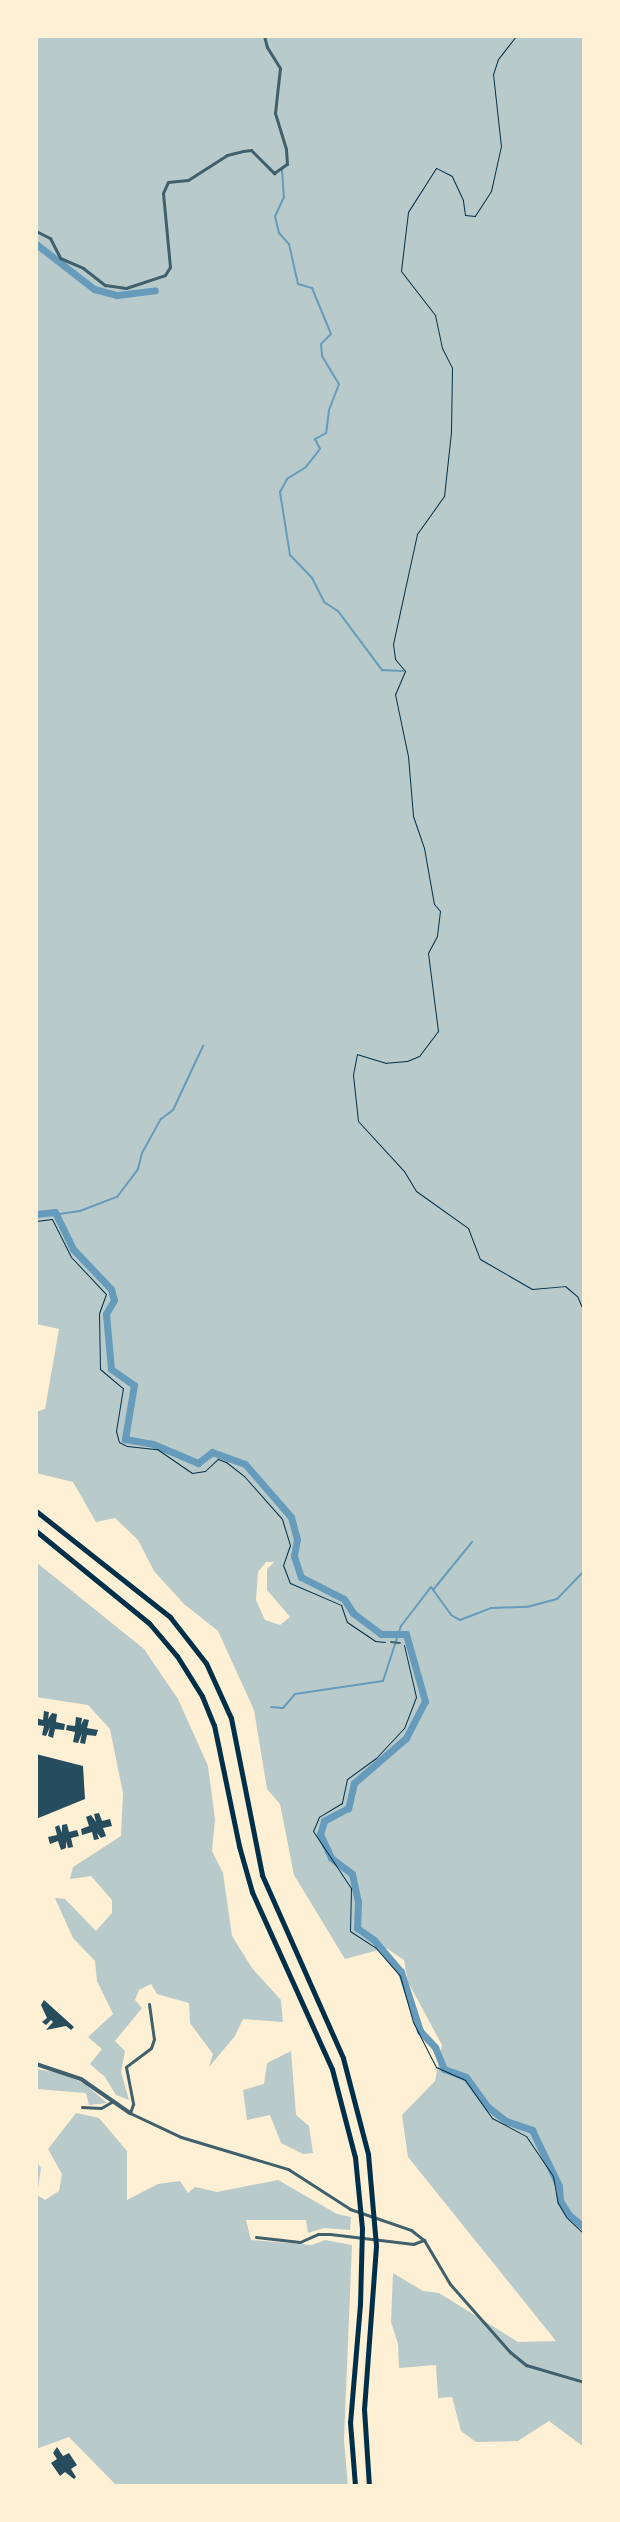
<!DOCTYPE html>
<style>
body{margin:0}
#map{position:relative;width:620px;height:2522px;overflow:hidden;background:#fdf0d5;font-family:"Archivo Narrow",sans-serif}
div>[style]{position:absolute}
[style*='--x']{left:calc(var(--x)*1px);top:calc(var(--y)*1px);width:calc(var(--w)*1px);rotate:calc(var(--a)*1deg)}
.green>*{inset:0;background:#b9caca}
.stream>*{height:2px;margin:-1px;padding:0 1px;transform-origin:1px;border-radius:1px;background:#669bbc}
.canal>*{height:7px;margin:-3.5px;padding:0 3.5px;transform-origin:3.5px;border-radius:3.5px;background:#669bbc}
.building>*{inset:0;background:#264d5e}
.path>*{height:1px;margin:-0.5px;padding:0 0.5px;transform-origin:0.5px;border-radius:0.5px;background:#003049}
.pedestrian>*{height:2px;margin:-1px;padding:0 1px;transform-origin:1px;border-radius:1px;background:#3f606c}
.minor>*{height:3px;margin:-1.5px;padding:0 1.5px;transform-origin:1.5px;border-radius:1.5px;background:#3f606c}
.tertiary>*{height:4px;margin:-2px;padding:0 2px;transform-origin:2px;border-radius:2px;background:#3f606c}
.motorway>*{height:5px;margin:-2.5px;padding:0 2.5px;transform-origin:2.5px;border-radius:2.5px;background:#003049}
span{translate:-50% -50%;white-space:nowrap;text-align:center;line-height:1.15;-webkit-text-stroke:7px #fdf0d5;paint-order:stroke}
.frame{position:absolute;inset:0;border:38px solid #fdf0d5;pointer-events:none}
</style>
<div id="map">
<div class="green">
<i style="clip-path:polygon(evenodd,36px 36px,584px 36px,584px 2447px,549px 2421px,518px 2441px,476px 2442px,461px 2431px,452px 2397px,438px 2398px,436px 2365px,399px 2368px,398px 2344px,391px 2322px,393px 2273px,423px 2291px,439px 2293px,518px 2342px,556px 2341px,408px 2157px,402px 2115px,435px 2081px,442px 2045px,408px 1982px,404px 1960px,386px 1948px,345px 1959px,294px 1875px,280px 1804px,267px 1789px,254px 1710px,218px 1631px,184px 1604px,154px 1571px,138px 1540px,115px 1518px,96px 1522px,73px 1482px,36px 1473px,36px 1412px,45px 1409px,59px 1329px,36px 1324px,36px 36px,266px 1562px,274px 1562px,267px 1569px,267px 1590px,290px 1617px,280px 1625px,265px 1620px,256px 1600px,258px 1572px,266px 1562px)"></i>
<i style="clip-path:polygon(36px 1562px,144px 1649px,178px 1699px,208px 1766px,215px 1819px,212px 1851px,223px 1873px,232px 1936px,252px 1968px,281px 2000px,283px 2022px,243px 2019px,235px 2036px,209px 2067px,213px 2054px,190px 2023px,189px 2003px,157px 1994px,151px 1984px,139px 1990px,135px 2000px,142px 2008px,115px 2041px,125px 2051px,121px 2072px,129px 2100px,116px 2095px,105px 2077px,90px 2064px,102px 2049px,88px 2037px,113px 2014px,97px 1981px,95px 1961px,73px 1938px,55px 1898px,65px 1899px,96px 1931px,112px 1913px,112px 1900px,91px 1876px,70px 1879px,73px 1867px,121px 1836px,123px 1793px,110px 1729px,88px 1705px,36px 1697px)"></i>
<i style="clip-path:polygon(291px 2051px,296px 2115px,309px 2126px,313px 2153px,303px 2154px,281px 2143px,270px 2115px,247px 2120px,243px 2090px,264px 2084px,267px 2063px)"></i>
<i style="clip-path:polygon(36px 2069px,62px 2073px,85px 2084px,107px 2103px,89px 2105px,86px 2093px,36px 2089px)"></i>
<i style="clip-path:polygon(76px 2113px,99px 2118px,127px 2151px,127px 2200px,158px 2184px,180px 2181px,188px 2193px,195px 2187px,217px 2192px,278px 2180px,337px 2214px,351px 2217px,350px 2230px,324px 2228px,308px 2233px,306px 2220px,246px 2220px,251px 2240px,312px 2245px,325px 2240px,352px 2245px,344px 2440px,348px 2486px,117px 2486px,69px 2437px,36px 2449px,36px 2161px,41px 2168px,37px 2195px,45px 2200px,59px 2191px,62px 2174px,48px 2149px)"></i>
</div>
<div class="stream">
<i style="--x:282;--y:170;--w:27;--a:86"></i>
<i style="--x:284;--y:197;--w:21;--a:115"></i>
<i style="--x:275;--y:216;--w:17;--a:77"></i>
<i style="--x:279;--y:233;--w:15;--a:48"></i>
<i style="--x:289;--y:244;--w:41;--a:77.3"></i>
<i style="--x:298;--y:284;--w:15;--a:16"></i>
<i style="--x:312;--y:288;--w:50;--a:67.6"></i>
<i style="--x:331;--y:334;--w:14;--a:135"></i>
<i style="--x:321;--y:344;--w:12;--a:85"></i>
<i style="--x:322;--y:356;--w:33;--a:59"></i>
<i style="--x:339;--y:384;--w:28;--a:111"></i>
<i style="--x:329;--y:410;--w:23;--a:97"></i>
<i style="--x:326;--y:433;--w:13;--a:151"></i>
<i style="--x:315;--y:439;--w:11;--a:63"></i>
<i style="--x:320;--y:449;--w:23;--a:128"></i>
<i style="--x:306;--y:467;--w:22;--a:148"></i>
<i style="--x:287;--y:479;--w:15;--a:118"></i>
<i style="--x:280;--y:492;--w:64;--a:81"></i>
<i style="--x:290;--y:555;--w:32;--a:46"></i>
<i style="--x:312;--y:578;--w:27;--a:63"></i>
<i style="--x:324;--y:602;--w:17;--a:33"></i>
<i style="--x:338;--y:611;--w:74;--a:53.3"></i>
<i style="--x:382;--y:670;--w:21;--a:3"></i>
<i style="--x:59;--y:1214;--w:21;--a:-8"></i>
<i style="--x:80;--y:1211;--w:40;--a:-21"></i>
<i style="--x:117;--y:1197;--w:35;--a:-53"></i>
<i style="--x:138;--y:1169;--w:16;--a:-76"></i>
<i style="--x:142;--y:1153;--w:39;--a:-61"></i>
<i style="--x:161;--y:1119;--w:15;--a:-37"></i>
<i style="--x:173;--y:1110;--w:71;--a:-64.9"></i>
<i style="--x:433;--y:1590;--w:62;--a:-50.9"></i>
<i style="--x:271;--y:1707;--w:12;--a:5"></i>
<i style="--x:283;--y:1708;--w:18;--a:-49"></i>
<i style="--x:295;--y:1694;--w:89;--a:-8.4"></i>
<i style="--x:383;--y:1681;--w:58;--a:-71.9"></i>
<i style="--x:401;--y:1626;--w:49;--a:-52.4"></i>
<i style="--x:431;--y:1587;--w:34;--a:54"></i>
<i style="--x:451;--y:1615;--w:10;--a:29"></i>
<i style="--x:460;--y:1620;--w:33;--a:-21"></i>
<i style="--x:491;--y:1608;--w:36;--a:-2"></i>
<i style="--x:527;--y:1607;--w:31;--a:-15"></i>
<i style="--x:557;--y:1599;--w:39;--a:-46"></i>
</div>
<div class="canal">
<i style="--x:36;--y:244;--w:73;--a:37.8"></i>
<i style="--x:94;--y:289;--w:24;--a:15"></i>
<i style="--x:117;--y:295;--w:38;--a:-7"></i>
<i style="--x:36;--y:1214;--w:19;--a:-6"></i>
<i style="--x:55;--y:1212;--w:41;--a:64.1"></i>
<i style="--x:73;--y:1249;--w:55;--a:46.5"></i>
<i style="--x:111;--y:1289;--w:11;--a:75"></i>
<i style="--x:114;--y:1300;--w:16;--a:120"></i>
<i style="--x:106;--y:1314;--w:55;--a:84.8"></i>
<i style="--x:111;--y:1369;--w:28;--a:35"></i>
<i style="--x:134;--y:1385;--w:55;--a:99.5"></i>
<i style="--x:125;--y:1439;--w:28;--a:10"></i>
<i style="--x:153;--y:1444;--w:49;--a:22.9"></i>
<i style="--x:198;--y:1463;--w:18;--a:-38"></i>
<i style="--x:212;--y:1452;--w:35;--a:20"></i>
<i style="--x:245;--y:1464;--w:70;--a:49"></i>
<i style="--x:291;--y:1517;--w:23;--a:75"></i>
<i style="--x:297;--y:1539;--w:17;--a:100"></i>
<i style="--x:294;--y:1556;--w:22;--a:72"></i>
<i style="--x:301;--y:1577;--w:48;--a:27.1"></i>
<i style="--x:344;--y:1599;--w:17;--a:57"></i>
<i style="--x:353;--y:1613;--w:35;--a:37"></i>
<i style="--x:381;--y:1634;--w:25;--a:0"></i>
<i style="--x:406;--y:1634;--w:70;--a:74.2"></i>
<i style="--x:425;--y:1701;--w:42;--a:117.2"></i>
<i style="--x:406;--y:1738;--w:69;--a:139.1"></i>
<i style="--x:354;--y:1783;--w:26;--a:103"></i>
<i style="--x:348;--y:1808;--w:27;--a:152"></i>
<i style="--x:324;--y:1821;--w:14;--a:107"></i>
<i style="--x:320;--y:1834;--w:26;--a:65"></i>
<i style="--x:331;--y:1858;--w:26;--a:37"></i>
<i style="--x:352;--y:1874;--w:29;--a:78"></i>
<i style="--x:358;--y:1902;--w:26;--a:92"></i>
<i style="--x:357;--y:1928;--w:21;--a:35"></i>
<i style="--x:374;--y:1940;--w:42;--a:49.8"></i>
<i style="--x:401;--y:1972;--w:62;--a:72.1"></i>
<i style="--x:420;--y:2031;--w:22;--a:47"></i>
<i style="--x:435;--y:2047;--w:24;--a:68"></i>
<i style="--x:444;--y:2069;--w:23;--a:20"></i>
<i style="--x:466;--y:2077;--w:37;--a:54"></i>
<i style="--x:488;--y:2107;--w:23;--a:38"></i>
<i style="--x:506;--y:2121;--w:28;--a:19"></i>
<i style="--x:532;--y:2130;--w:62;--a:64.3"></i>
<i style="--x:559;--y:2186;--w:15;--a:86"></i>
<i style="--x:560;--y:2201;--w:17;--a:57"></i>
<i style="--x:569;--y:2215;--w:19;--a:39"></i>
</div>
<div class="building">
<i style="clip-path:polygon(44px 1711px,49px 1712px,48px 1719px,52px 1713px,57px 1714px,56px 1722px,65px 1724px,64px 1730px,55px 1729px,53px 1738px,48px 1736px,50px 1727px,46px 1736px,42px 1735px,44px 1726px,36px 1725px,36px 1718px,43px 1720px)"></i>
<i style="clip-path:polygon(76px 1717px,82px 1718px,81px 1725px,84px 1719px,89px 1720px,87px 1728px,98px 1730px,96px 1736px,87px 1735px,85px 1744px,80px 1743px,82px 1733px,78px 1743px,73px 1742px,75px 1732px,66px 1730px,67px 1725px,75px 1726px)"></i>
<i style="clip-path:polygon(36px 1754px,83px 1766px,85px 1799px,36px 1819px)"></i>
<i style="clip-path:polygon(99px 1813px,102px 1821px,110px 1819px,112px 1826px,103px 1828px,106px 1836px,101px 1838px,97px 1833px,99px 1839px,94px 1840px,92px 1832px,82px 1835px,81px 1829px,89px 1826px,86px 1817px,91px 1815px,96px 1822px,94px 1814px)"></i>
<i style="clip-path:polygon(67px 1824px,69px 1832px,77px 1830px,79px 1836px,71px 1838px,73px 1847px,68px 1848px,66px 1841px,66px 1848px,61px 1850px,58px 1841px,50px 1844px,48px 1837px,57px 1835px,55px 1827px,59px 1825px,62px 1833px,62px 1825px)"></i>
<i style="clip-path:polygon(44px 2000px,74px 2027px,71px 2030px,66px 2026px,46px 2030px,53px 2022px,51px 2020px,46px 2025px,42px 2022px,47px 2018px,41px 2005px)"></i>
<i style="clip-path:polygon(57px 2447px,63px 2456px,69px 2453px,77px 2465px,71px 2469px,76px 2477px,74px 2479px,65px 2472px,60px 2476px,51px 2463px,57px 2459px,53px 2453px)"></i>
</div>
<div class="path">
<i style="--x:516;--y:36;--w:29;--a:128"></i>
<i style="--x:498;--y:59;--w:16;--a:108"></i>
<i style="--x:493;--y:74;--w:72;--a:83.7"></i>
<i style="--x:501;--y:146;--w:46;--a:102.5"></i>
<i style="--x:491;--y:191;--w:30;--a:123"></i>
<i style="--x:475;--y:216;--w:10;--a:-174"></i>
<i style="--x:465;--y:215;--w:15;--a:-98"></i>
<i style="--x:463;--y:200;--w:26;--a:-115"></i>
<i style="--x:452;--y:176;--w:18;--a:-153"></i>
<i style="--x:436;--y:168;--w:52;--a:122.5"></i>
<i style="--x:408;--y:212;--w:59;--a:96.8"></i>
<i style="--x:401;--y:271;--w:56;--a:52.3"></i>
<i style="--x:435;--y:315;--w:34;--a:78"></i>
<i style="--x:442;--y:348;--w:22;--a:63"></i>
<i style="--x:452;--y:368;--w:64;--a:90.9"></i>
<i style="--x:451;--y:432;--w:64;--a:96.2"></i>
<i style="--x:444;--y:496;--w:47;--a:125.4"></i>
<i style="--x:417;--y:534;--w:113;--a:102.3"></i>
<i style="--x:393;--y:644;--w:15;--a:82"></i>
<i style="--x:395;--y:659;--w:16;--a:50"></i>
<i style="--x:405;--y:671;--w:25;--a:113"></i>
<i style="--x:395;--y:694;--w:63;--a:78.2"></i>
<i style="--x:408;--y:756;--w:60;--a:85.2"></i>
<i style="--x:413;--y:816;--w:34;--a:71"></i>
<i style="--x:424;--y:848;--w:57;--a:79.9"></i>
<i style="--x:434;--y:904;--w:9;--a:49"></i>
<i style="--x:440;--y:911;--w:25;--a:97"></i>
<i style="--x:437;--y:936;--w:19;--a:118"></i>
<i style="--x:428;--y:953;--w:79;--a:82.7"></i>
<i style="--x:438;--y:1031;--w:31;--a:127"></i>
<i style="--x:419;--y:1056;--w:13;--a:157"></i>
<i style="--x:407;--y:1061;--w:21;--a:175"></i>
<i style="--x:386;--y:1063;--w:30;--a:-163"></i>
<i style="--x:357;--y:1054;--w:21;--a:101"></i>
<i style="--x:353;--y:1075;--w:46;--a:83.8"></i>
<i style="--x:358;--y:1121;--w:68;--a:47.4"></i>
<i style="--x:404;--y:1171;--w:23;--a:59"></i>
<i style="--x:416;--y:1191;--w:64;--a:35.4"></i>
<i style="--x:468;--y:1228;--w:33;--a:69"></i>
<i style="--x:480;--y:1259;--w:60;--a:30"></i>
<i style="--x:532;--y:1289;--w:33;--a:-5"></i>
<i style="--x:565;--y:1286;--w:16;--a:40"></i>
<i style="--x:577;--y:1296;--w:17;--a:66"></i>
<i style="--x:36;--y:1221;--w:16;--a:-7"></i>
<i style="--x:52;--y:1219;--w:42;--a:63.4"></i>
<i style="--x:71;--y:1257;--w:51;--a:46.6"></i>
<i style="--x:106;--y:1294;--w:20;--a:110"></i>
<i style="--x:99;--y:1313;--w:56;--a:89"></i>
<i style="--x:100;--y:1369;--w:30;--a:40"></i>
<i style="--x:123;--y:1388;--w:44;--a:99.2"></i>
<i style="--x:116;--y:1431;--w:11;--a:75"></i>
<i style="--x:119;--y:1442;--w:9;--a:27"></i>
<i style="--x:127;--y:1446;--w:30;--a:6"></i>
<i style="--x:157;--y:1449;--w:42;--a:34.4"></i>
<i style="--x:192;--y:1473;--w:13;--a:-9"></i>
<i style="--x:205;--y:1471;--w:18;--a:-43"></i>
<i style="--x:218;--y:1459;--w:9;--a:21"></i>
<i style="--x:226;--y:1462;--w:23;--a:38"></i>
<i style="--x:244;--y:1476;--w:57;--a:48.5"></i>
<i style="--x:282;--y:1519;--w:27;--a:73"></i>
<i style="--x:290;--y:1545;--w:21;--a:109"></i>
<i style="--x:283;--y:1565;--w:19;--a:69"></i>
<i style="--x:290;--y:1583;--w:56;--a:23.3"></i>
<i style="--x:341;--y:1605;--w:18;--a:71"></i>
<i style="--x:347;--y:1622;--w:34;--a:34"></i>
<i style="--x:375;--y:1641;--w:10;--a:6"></i>
<i style="--x:404;--y:1645;--w:53;--a:77"></i>
<i style="--x:416;--y:1697;--w:33;--a:111"></i>
<i style="--x:404;--y:1728;--w:41;--a:133"></i>
<i style="--x:376;--y:1758;--w:36;--a:144"></i>
<i style="--x:347;--y:1779;--w:25;--a:102"></i>
<i style="--x:342;--y:1803;--w:27;--a:149"></i>
<i style="--x:319;--y:1817;--w:15;--a:113"></i>
<i style="--x:313;--y:1831;--w:69;--a:56.3"></i>
<i style="--x:351;--y:1888;--w:43;--a:91.3"></i>
<i style="--x:350;--y:1931;--w:30;--a:33"></i>
<i style="--x:375;--y:1947;--w:38;--a:49"></i>
<i style="--x:400;--y:1976;--w:48;--a:74.2"></i>
<i style="--x:413;--y:2022;--w:51;--a:62.9"></i>
<i style="--x:436;--y:2067;--w:32;--a:24"></i>
<i style="--x:465;--y:2080;--w:47;--a:54.6"></i>
<i style="--x:492;--y:2118;--w:38;--a:28"></i>
<i style="--x:526;--y:2136;--w:48;--a:56"></i>
<i style="--x:553;--y:2176;--w:27;--a:80"></i>
<i style="--x:558;--y:2203;--w:16;--a:60"></i>
<i style="--x:566;--y:2217;--w:25;--a:43"></i>
</div>
<div class="pedestrian">
<i style="--x:391;--y:1642;--w:9;--a:6"></i>
</div>
<div class="minor">
<i style="--x:36;--y:231;--w:16;--a:27"></i>
<i style="--x:50;--y:238;--w:22;--a:63"></i>
<i style="--x:60;--y:258;--w:25;--a:23"></i>
<i style="--x:83;--y:268;--w:28;--a:38"></i>
<i style="--x:105;--y:285;--w:21;--a:8"></i>
<i style="--x:126;--y:288;--w:41;--a:-18.4"></i>
<i style="--x:165;--y:275;--w:9;--a:-58"></i>
<i style="--x:170;--y:267;--w:74;--a:-95.4"></i>
<i style="--x:163;--y:193;--w:12;--a:-66"></i>
<i style="--x:168;--y:182;--w:20;--a:-6"></i>
<i style="--x:188;--y:180;--w:46;--a:-32.7"></i>
<i style="--x:227;--y:155;--w:16;--a:-14"></i>
<i style="--x:243;--y:151;--w:8;--a:-7"></i>
<i style="--x:251;--y:150;--w:33;--a:45"></i>
<i style="--x:274;--y:173;--w:16;--a:-35"></i>
<i style="--x:287;--y:164;--w:15;--a:-94"></i>
<i style="--x:286;--y:149;--w:38;--a:-107"></i>
<i style="--x:275;--y:113;--w:45;--a:-83.7"></i>
<i style="--x:280;--y:68;--w:25;--a:-122"></i>
<i style="--x:267;--y:47;--w:11;--a:-105"></i>
<i style="--x:149;--y:2004;--w:35;--a:82"></i>
<i style="--x:154;--y:2039;--w:9;--a:108"></i>
<i style="--x:151;--y:2048;--w:31;--a:143"></i>
<i style="--x:126;--y:2067;--w:38;--a:79"></i>
<i style="--x:133;--y:2104;--w:9;--a:108"></i>
<i style="--x:130;--y:2113;--w:56;--a:25.2"></i>
<i style="--x:181;--y:2137;--w:112;--a:16.7"></i>
<i style="--x:288;--y:2169;--w:74;--a:32.8"></i>
<i style="--x:350;--y:2209;--w:65;--a:19"></i>
<i style="--x:411;--y:2230;--w:16;--a:38"></i>
<i style="--x:424;--y:2240;--w:51;--a:59.4"></i>
<i style="--x:450;--y:2284;--w:91;--a:48.6"></i>
<i style="--x:510;--y:2352;--w:21;--a:39"></i>
<i style="--x:526;--y:2365;--w:60;--a:16.3"></i>
<i style="--x:82;--y:2107;--w:19;--a:3"></i>
<i style="--x:101;--y:2108;--w:14;--a:-30"></i>
<i style="--x:256;--y:2237;--w:44;--a:6.5"></i>
<i style="--x:300;--y:2242;--w:20;--a:-24"></i>
<i style="--x:318;--y:2234;--w:12;--a:0"></i>
<i style="--x:330;--y:2234;--w:84;--a:6.9"></i>
<i style="--x:413;--y:2244;--w:12;--a:-20"></i>
</div>
<div class="tertiary">
<i style="--x:36;--y:2064;--w:47;--a:18.4"></i>
<i style="--x:81;--y:2079;--w:60;--a:34.8"></i>
</div>
<div class="motorway">
<i style="--x:36;--y:1511;--w:171;--a:38.3"></i>
<i style="--x:170;--y:1617;--w:58;--a:52"></i>
<i style="--x:206;--y:1663;--w:60;--a:65.6"></i>
<i style="--x:231;--y:1718;--w:160;--a:78.8"></i>
<i style="--x:262;--y:1875;--w:200;--a:66.1"></i>
<i style="--x:343;--y:2058;--w:99;--a:75.4"></i>
<i style="--x:368;--y:2154;--w:92;--a:85"></i>
<i style="--x:376;--y:2246;--w:163;--a:94.2"></i>
<i style="--x:364;--y:2409;--w:77;--a:86.3"></i>
<i style="--x:36;--y:1531;--w:146;--a:39.2"></i>
<i style="--x:149;--y:1623;--w:43;--a:49.7"></i>
<i style="--x:177;--y:1656;--w:47;--a:58"></i>
<i style="--x:202;--y:1696;--w:31;--a:68"></i>
<i style="--x:214;--y:1725;--w:124;--a:78.3"></i>
<i style="--x:239;--y:1846;--w:48;--a:74.2"></i>
<i style="--x:252;--y:1892;--w:194;--a:65.7"></i>
<i style="--x:332;--y:2069;--w:91;--a:75.4"></i>
<i style="--x:355;--y:2157;--w:71;--a:84.4"></i>
<i style="--x:362;--y:2228;--w:76;--a:91.5"></i>
<i style="--x:360;--y:2304;--w:118;--a:94.8"></i>
<i style="--x:350;--y:2422;--w:64;--a:85.5"></i>
</div>
<div class="frame"></div>
</div>
